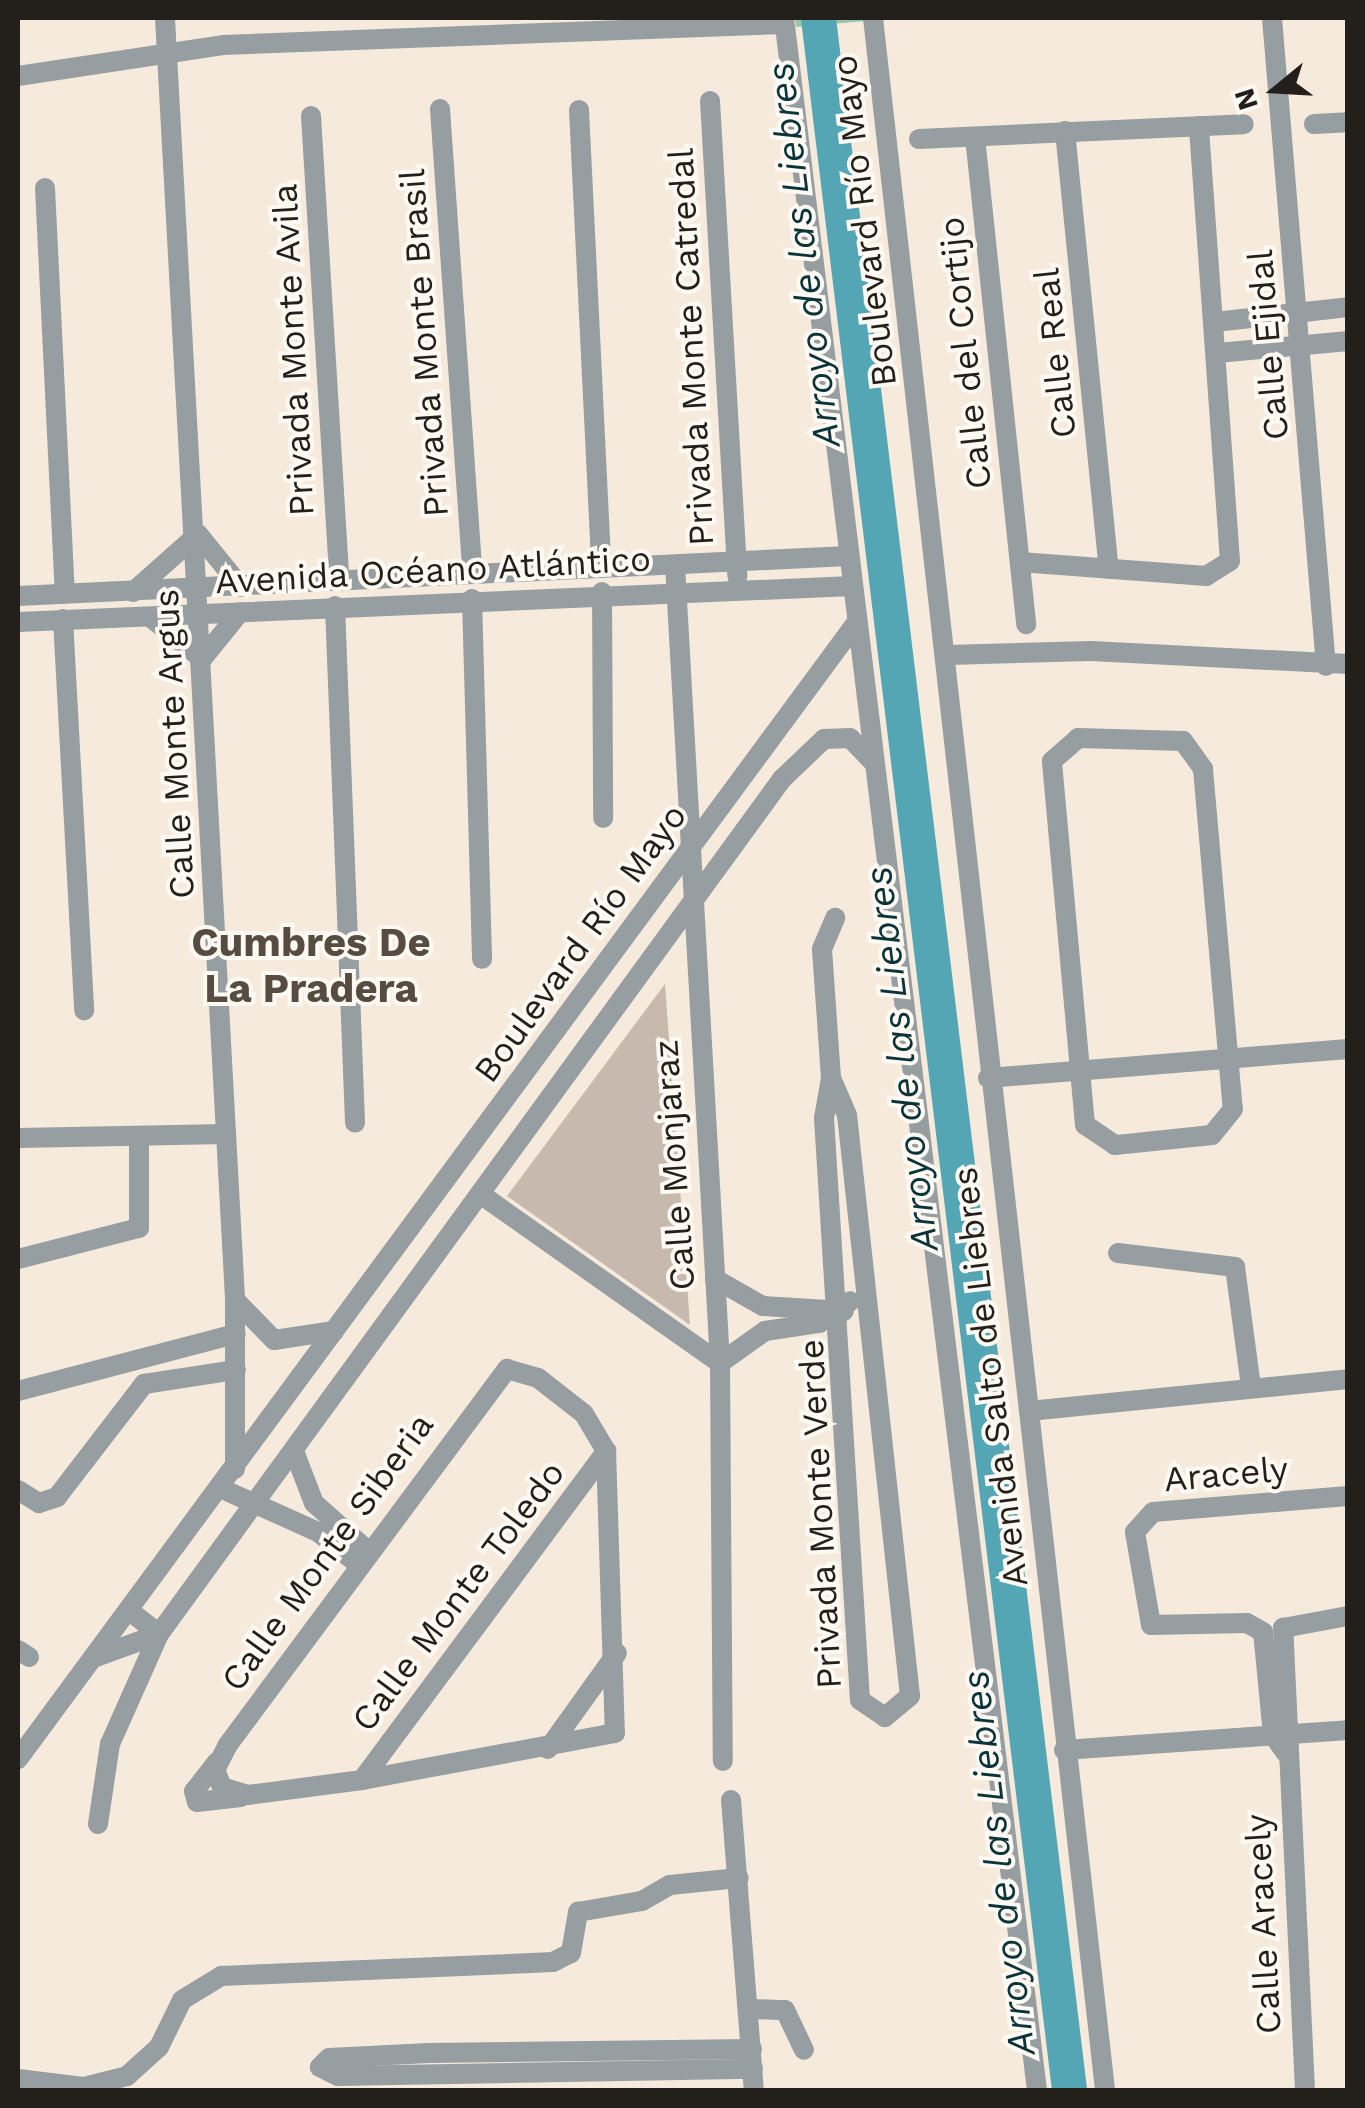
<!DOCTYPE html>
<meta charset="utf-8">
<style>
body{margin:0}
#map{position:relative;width:1365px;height:2108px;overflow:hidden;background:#f6eadc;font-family:"Work Sans",sans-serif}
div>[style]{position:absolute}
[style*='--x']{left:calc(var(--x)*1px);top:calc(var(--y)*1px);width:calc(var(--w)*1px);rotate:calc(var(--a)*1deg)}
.green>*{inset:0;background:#99c5a8}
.river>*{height:35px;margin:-17.5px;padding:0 17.5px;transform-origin:17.5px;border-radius:17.5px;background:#54a6b5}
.building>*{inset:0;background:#c7b9ad}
.minor>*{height:20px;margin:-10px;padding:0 10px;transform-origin:10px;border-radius:10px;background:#969ea2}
span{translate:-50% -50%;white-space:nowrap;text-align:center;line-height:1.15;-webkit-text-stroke:8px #fef9f3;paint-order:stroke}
.street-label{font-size:35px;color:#231f1a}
.water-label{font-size:38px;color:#0b343a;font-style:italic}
.quarter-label{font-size:40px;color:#564d40;font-weight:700}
.frame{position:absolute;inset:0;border:20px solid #231f1a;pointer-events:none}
.north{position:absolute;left:1225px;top:40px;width:100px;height:100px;-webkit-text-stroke:8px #fef9f3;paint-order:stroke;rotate:252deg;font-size:28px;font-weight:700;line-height:40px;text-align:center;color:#231f1a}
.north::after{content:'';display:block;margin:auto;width:35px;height:45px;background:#231f1a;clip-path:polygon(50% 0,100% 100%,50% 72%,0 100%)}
</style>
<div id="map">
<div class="green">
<i style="clip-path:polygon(795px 18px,865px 18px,866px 21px,796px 27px)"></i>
</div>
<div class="river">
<i style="--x:818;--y:18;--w:2087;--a:83.09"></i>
</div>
<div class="building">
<i style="clip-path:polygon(665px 984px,690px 1325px,507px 1196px)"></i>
</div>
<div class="minor">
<i style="--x:165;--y:18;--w:1284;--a:86.87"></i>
<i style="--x:235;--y:1300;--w:169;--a:90"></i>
<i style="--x:784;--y:18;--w:2087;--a:83.04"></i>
<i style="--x:873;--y:18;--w:2085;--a:83.61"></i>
<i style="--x:1272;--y:18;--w:650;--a:85.24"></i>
<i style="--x:18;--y:76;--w:207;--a:-8.6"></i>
<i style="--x:223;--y:45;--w:561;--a:-2.14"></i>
<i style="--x:710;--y:101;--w:476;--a:86.7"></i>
<i style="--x:440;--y:109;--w:464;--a:86"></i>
<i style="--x:579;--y:110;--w:456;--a:87.2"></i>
<i style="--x:311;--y:116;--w:465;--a:86.5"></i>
<i style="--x:1314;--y:124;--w:34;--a:-3"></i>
<i style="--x:1065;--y:131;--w:440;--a:84.3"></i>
<i style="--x:975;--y:137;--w:490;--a:84"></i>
<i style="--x:919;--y:139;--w:325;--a:-2.6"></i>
<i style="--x:45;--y:188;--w:406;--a:87.2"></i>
<i style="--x:1215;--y:322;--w:134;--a:-6.4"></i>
<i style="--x:1217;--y:353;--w:132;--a:-5.2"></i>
<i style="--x:1020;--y:562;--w:187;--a:4.3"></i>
<i style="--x:1206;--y:576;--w:28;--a:-32"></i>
<i style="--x:1230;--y:561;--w:436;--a:-94.1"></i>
<i style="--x:675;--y:565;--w:799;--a:86.77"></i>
<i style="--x:720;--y:1363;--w:398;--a:89.6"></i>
<i style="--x:133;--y:592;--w:87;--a:-41.7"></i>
<i style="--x:198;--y:534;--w:68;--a:50.9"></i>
<i style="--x:602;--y:592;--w:226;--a:89.7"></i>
<i style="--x:18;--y:596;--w:831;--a:-2.76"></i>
<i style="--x:472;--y:599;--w:360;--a:88.4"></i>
<i style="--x:335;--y:606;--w:517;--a:87.78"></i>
<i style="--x:150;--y:617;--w:67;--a:38.9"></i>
<i style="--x:202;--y:659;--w:60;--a:-51"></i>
<i style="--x:63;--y:619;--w:392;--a:86.9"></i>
<i style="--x:18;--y:622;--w:835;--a:-2.47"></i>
<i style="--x:948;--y:655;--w:143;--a:-1.6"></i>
<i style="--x:1091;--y:651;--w:257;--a:2.9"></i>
<i style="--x:1078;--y:738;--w:105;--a:1.6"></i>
<i style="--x:1183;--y:741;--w:34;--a:54"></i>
<i style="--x:1203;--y:769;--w:341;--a:85"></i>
<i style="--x:1233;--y:1109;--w:33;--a:129"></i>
<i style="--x:1212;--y:1135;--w:98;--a:174.1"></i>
<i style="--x:1115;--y:1145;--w:36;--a:-146"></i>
<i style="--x:1085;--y:1125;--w:365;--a:-95.2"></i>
<i style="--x:1052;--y:761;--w:35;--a:-41"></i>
<i style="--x:831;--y:1078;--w:40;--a:66.6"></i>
<i style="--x:847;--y:1115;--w:584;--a:83.81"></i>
<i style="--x:910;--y:1696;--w:33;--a:140"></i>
<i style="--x:885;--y:1717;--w:30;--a:-146"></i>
<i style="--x:860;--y:1700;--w:583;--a:-93.54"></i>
<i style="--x:824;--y:1118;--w:41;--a:-80.1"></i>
<i style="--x:831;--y:1078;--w:129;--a:-94"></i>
<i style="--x:822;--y:949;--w:34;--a:-67"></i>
<i style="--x:988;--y:1078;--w:361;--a:-4.6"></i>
<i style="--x:18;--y:1138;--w:208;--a:-1.1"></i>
<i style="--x:483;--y:1196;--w:290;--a:35.2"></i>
<i style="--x:720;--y:1363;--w:55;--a:-35.4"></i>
<i style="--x:765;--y:1331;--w:55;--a:-8.4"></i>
<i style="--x:819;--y:1323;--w:38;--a:-35"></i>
<i style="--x:1118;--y:1253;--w:118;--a:6.8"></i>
<i style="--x:1235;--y:1267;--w:121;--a:82.4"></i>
<i style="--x:18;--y:1259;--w:125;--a:-14.4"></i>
<i style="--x:139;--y:1228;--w:90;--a:-90"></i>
<i style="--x:715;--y:1279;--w:55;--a:29.4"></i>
<i style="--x:763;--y:1306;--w:81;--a:3.5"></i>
<i style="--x:235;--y:1300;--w:56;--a:45.7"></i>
<i style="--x:274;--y:1340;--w:61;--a:-8.5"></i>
<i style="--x:507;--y:1369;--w:32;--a:16"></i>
<i style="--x:538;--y:1378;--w:58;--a:38"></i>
<i style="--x:584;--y:1414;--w:43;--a:59.3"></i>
<i style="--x:606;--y:1451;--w:282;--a:88.2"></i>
<i style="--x:615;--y:1733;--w:257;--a:169.5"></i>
<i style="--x:362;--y:1780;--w:115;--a:172.5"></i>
<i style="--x:248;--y:1795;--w:27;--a:-163"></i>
<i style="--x:222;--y:1787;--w:18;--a:-112"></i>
<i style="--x:215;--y:1770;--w:27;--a:-63"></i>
<i style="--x:227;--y:1746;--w:470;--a:-53.4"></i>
<i style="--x:18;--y:1391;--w:225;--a:-14.7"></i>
<i style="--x:1029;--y:1411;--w:321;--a:-5.7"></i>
<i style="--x:294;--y:1451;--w:56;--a:69"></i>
<i style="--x:314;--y:1503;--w:72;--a:41.6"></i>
<i style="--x:220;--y:1488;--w:107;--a:24.2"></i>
<i style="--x:318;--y:1532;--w:53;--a:38.8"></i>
<i style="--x:18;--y:1490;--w:25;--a:32"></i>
<i style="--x:39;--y:1503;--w:19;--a:-18"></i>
<i style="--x:57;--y:1497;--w:143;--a:-52.4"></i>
<i style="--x:144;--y:1384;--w:93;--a:-8.7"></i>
<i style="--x:18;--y:1650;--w:13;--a:32"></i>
<i style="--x:93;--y:1658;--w:70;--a:-20"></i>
<i style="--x:159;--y:1634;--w:1058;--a:-53.92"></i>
<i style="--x:782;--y:779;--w:58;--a:-43.6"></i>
<i style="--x:824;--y:739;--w:26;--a:-2"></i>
<i style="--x:850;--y:738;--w:32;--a:46"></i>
<i style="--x:548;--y:1749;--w:118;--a:-54.3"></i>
<i style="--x:1064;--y:1750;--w:285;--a:-4"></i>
<i style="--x:1286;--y:1753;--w:22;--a:-126"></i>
<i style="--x:1273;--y:1735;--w:103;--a:-95.5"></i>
<i style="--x:1263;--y:1632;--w:18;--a:-151"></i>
<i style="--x:1247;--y:1623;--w:96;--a:178.8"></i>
<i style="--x:1151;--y:1625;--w:94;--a:-99.8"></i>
<i style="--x:1135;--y:1532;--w:27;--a:-48"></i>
<i style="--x:1153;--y:1512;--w:196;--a:-4.7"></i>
<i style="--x:18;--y:1759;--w:1412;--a:-53.58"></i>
<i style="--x:217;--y:1762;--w:37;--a:128"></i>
<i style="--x:194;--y:1791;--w:11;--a:75"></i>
<i style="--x:197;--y:1802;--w:44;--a:-6.5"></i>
<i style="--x:362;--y:1780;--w:410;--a:-53.4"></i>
<i style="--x:731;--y:1800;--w:291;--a:85.5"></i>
<i style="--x:98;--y:1824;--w:81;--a:-81.5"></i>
<i style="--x:110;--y:1744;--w:120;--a:-66"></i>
<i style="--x:159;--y:1634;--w:39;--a:-142"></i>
<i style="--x:752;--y:2009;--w:33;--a:2"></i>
<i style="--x:785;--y:2010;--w:44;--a:64.6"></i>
<i style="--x:752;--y:2049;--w:323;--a:179.3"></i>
<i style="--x:429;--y:2053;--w:100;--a:177.1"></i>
<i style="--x:329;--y:2058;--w:13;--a:135"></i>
<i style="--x:320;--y:2067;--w:20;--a:27"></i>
<i style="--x:338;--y:2076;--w:415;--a:-1"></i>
<i style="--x:18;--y:2079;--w:66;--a:6.9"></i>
<i style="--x:84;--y:2087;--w:44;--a:-14.3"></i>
<i style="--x:127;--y:2076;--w:43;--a:-42.2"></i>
<i style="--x:159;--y:2047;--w:52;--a:-63.9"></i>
<i style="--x:182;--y:2000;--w:46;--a:-31.6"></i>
<i style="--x:221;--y:1976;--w:332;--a:-2.4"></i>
<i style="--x:553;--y:1962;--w:20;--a:-27"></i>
<i style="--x:571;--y:1953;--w:42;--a:-80.3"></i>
<i style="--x:578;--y:1912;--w:65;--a:-9.8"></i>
<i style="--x:642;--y:1901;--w:32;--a:-30"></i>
<i style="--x:670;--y:1885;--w:69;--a:-5.8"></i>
<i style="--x:1305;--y:2090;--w:463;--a:-92.7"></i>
<i style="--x:1283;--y:1628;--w:66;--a:-10.5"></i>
</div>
<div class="street-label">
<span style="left:864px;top:221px;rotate:-97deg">Boulevard Río Mayo</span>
<span style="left:424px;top:343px;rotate:-94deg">Privada Monte Brasil</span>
<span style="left:1268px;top:345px;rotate:-95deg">Calle Ejidal</span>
<span style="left:691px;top:347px;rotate:-93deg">Privada Monte Catredal</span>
<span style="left:293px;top:350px;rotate:-93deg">Privada Monte Avila</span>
<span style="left:965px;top:353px;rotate:-96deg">Calle del Cortijo</span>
<span style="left:1055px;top:353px;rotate:-96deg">Calle Real</span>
<span style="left:433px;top:570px;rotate:-3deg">Avenida Océano Atlántico</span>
<span style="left:174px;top:744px;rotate:-93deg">Calle Monte Argus</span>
<span style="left:580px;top:943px;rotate:-54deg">Boulevard Río Mayo</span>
<span style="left:674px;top:1165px;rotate:-94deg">Calle Monjaraz</span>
<span style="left:990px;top:1377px;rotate:-97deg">Avenida Salto de Liebres</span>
<span style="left:1226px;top:1474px;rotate:-5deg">Aracely</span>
<span style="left:820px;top:1514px;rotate:-93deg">Privada Monte Verde</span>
<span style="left:327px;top:1552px;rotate:-54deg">Calle Monte Siberia</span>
<span style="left:458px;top:1596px;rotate:-53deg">Calle Monte Toledo</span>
<span style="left:1263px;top:1924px;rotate:-93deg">Calle Aracely</span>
</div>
<div class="water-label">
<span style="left:804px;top:255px;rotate:-97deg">Arroyo de las Liebres</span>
<span style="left:902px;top:1059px;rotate:-97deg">Arroyo de las Liebres</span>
<span style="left:999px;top:1863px;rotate:-97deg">Arroyo de las Liebres</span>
</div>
<div class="quarter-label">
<span style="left:311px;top:966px">Cumbres De<br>La Pradera</span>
</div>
<div class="frame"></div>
<div class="north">N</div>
</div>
